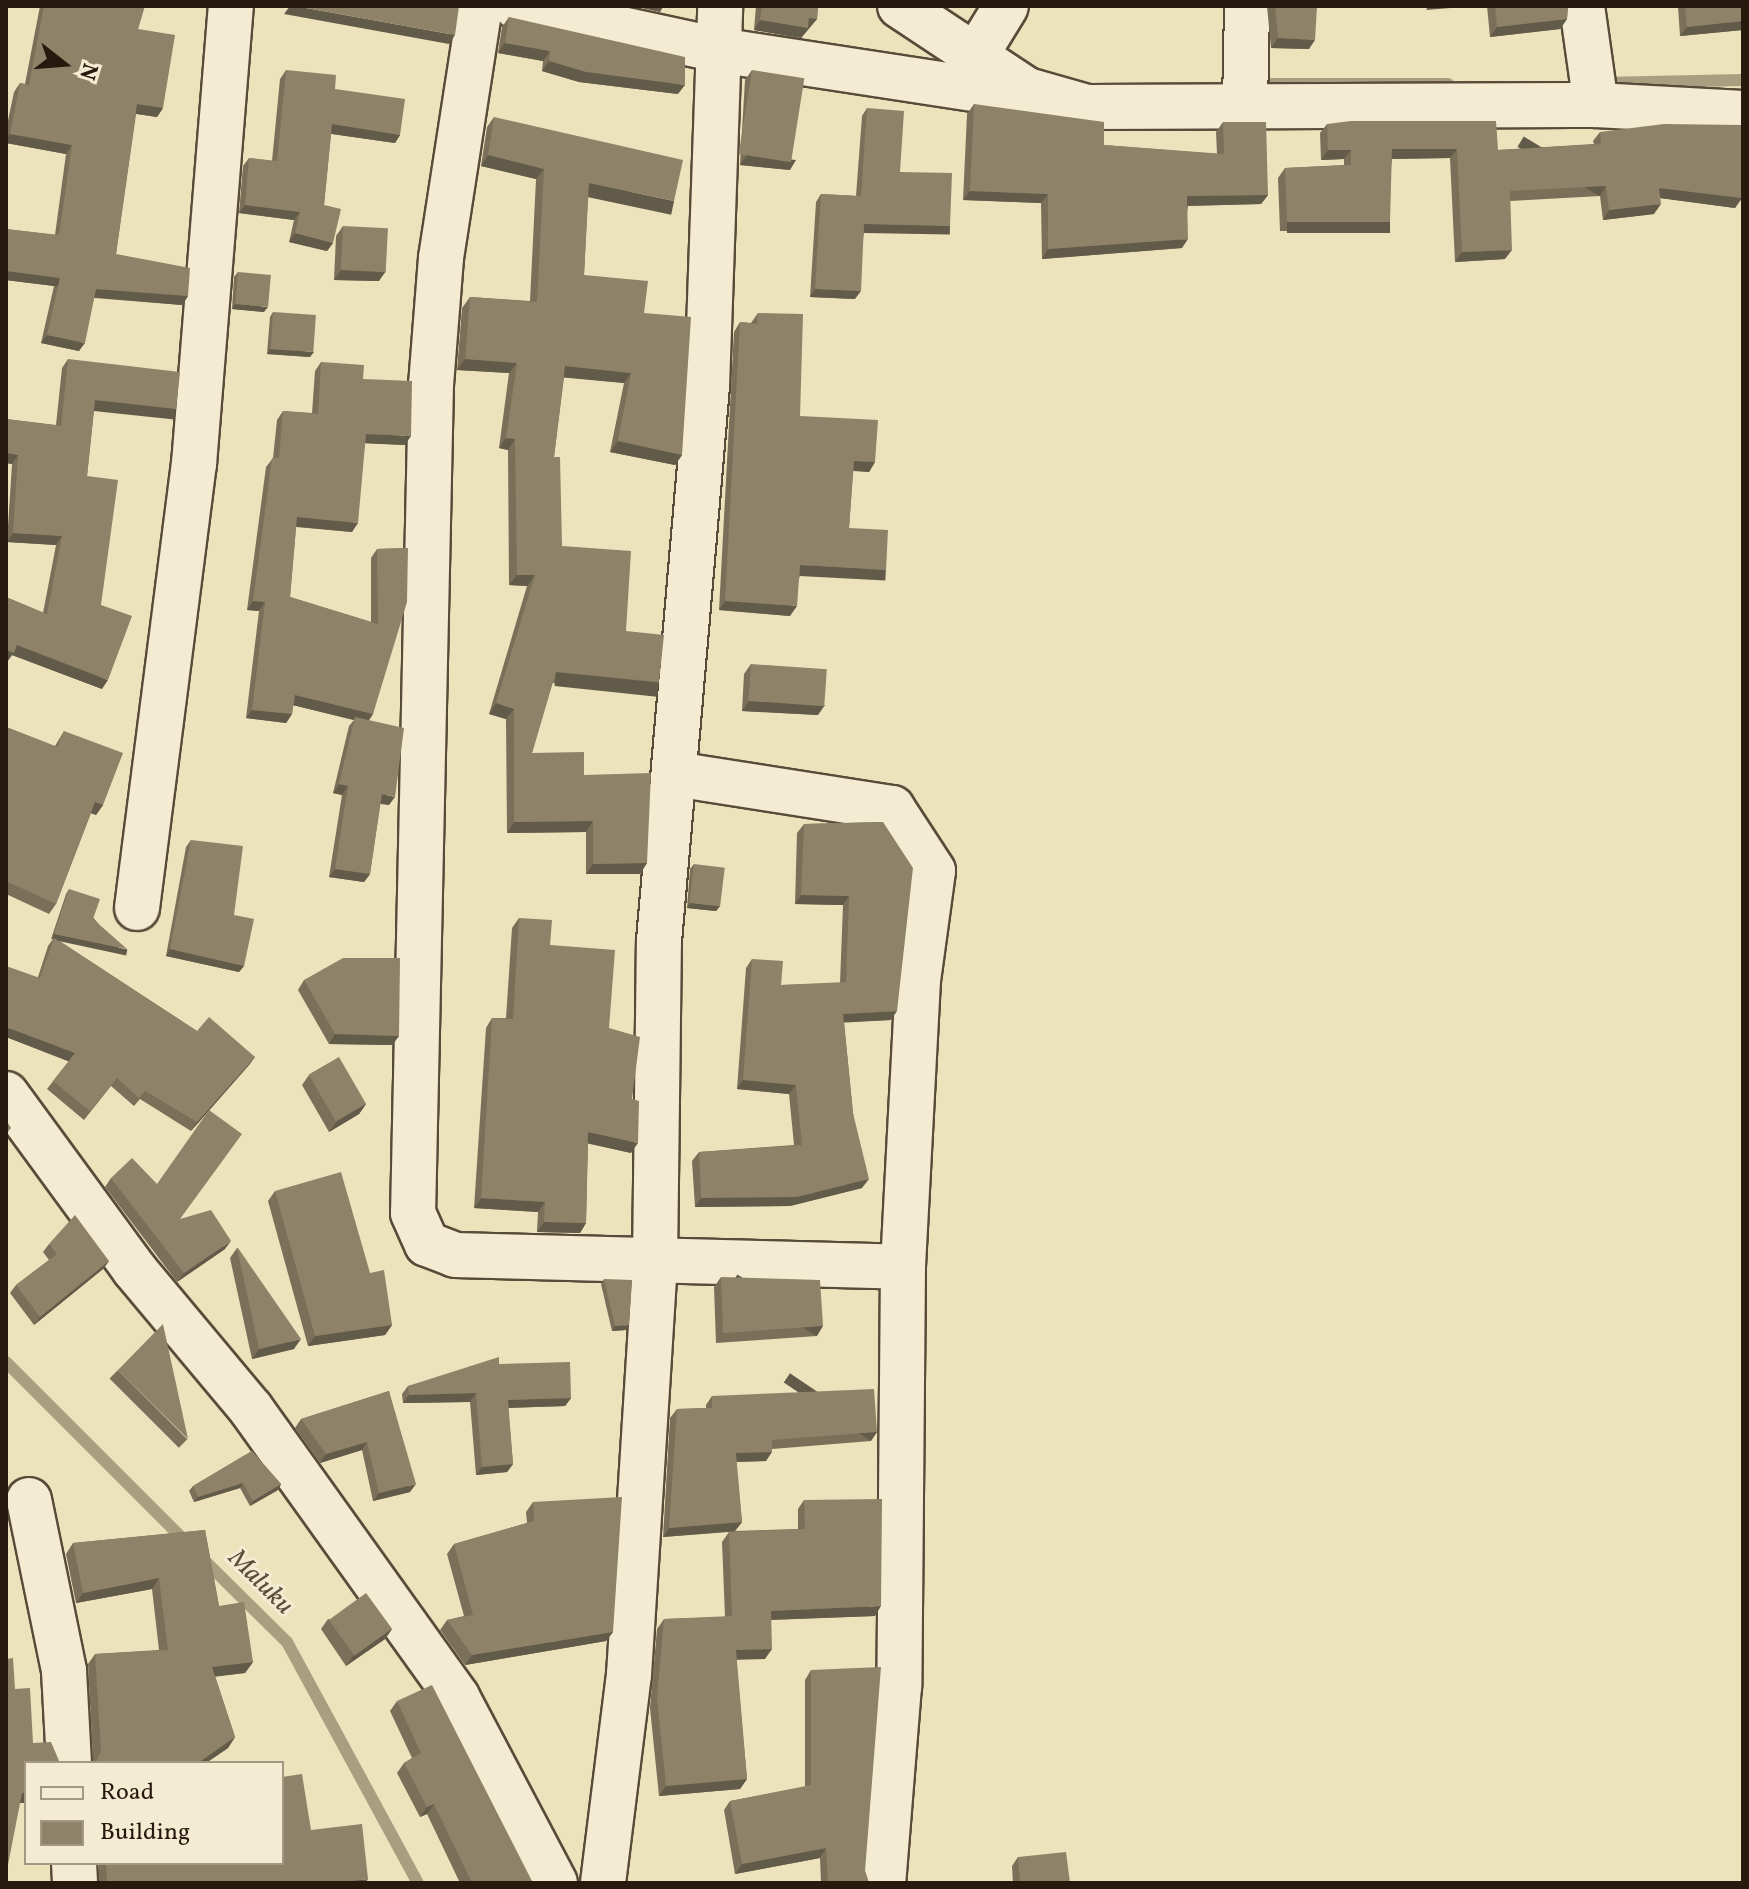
<!DOCTYPE html>
<style>
body{margin:0}
#map{position:relative;width:1749px;height:1889px;overflow:hidden;background:#ece2bb;font-family:Vollkorn,serif}
div>[style]{position:absolute}
[style*='--x']{left:calc(var(--x)*1px);top:calc(var(--y)*1px);width:calc(var(--w)*1px);rotate:calc(var(--a)*1deg)}
.stream>*{height:12px;margin:-6px;padding:0 6px;transform-origin:6px;border-radius:6px;background:#a99e80}
.roads{filter:drop-shadow(2px 0 #594b39) drop-shadow(-2px 0 #594b39) drop-shadow(0 2px #594b39) drop-shadow(0 -2px #594b39)}
.minor>*{height:44px;margin:-22px;padding:0 22px;transform-origin:22px;border-radius:22px;background:#f3ecd3}
.wall>*{inset:0;background:#7a7059;transform-origin:0 0}
.shaded-wall>*{inset:0;background:#635b49;transform-origin:0 0}
.building>*{inset:0;background:#8e8268;transform-origin:0 0}
span{translate:-50% -50%;white-space:nowrap;text-align:center;line-height:1.15;-webkit-text-stroke:6px #f3ecd3;paint-order:stroke}
.water-label{font-size:26px;color:#5c4e3c;font-style:italic}
.frame{position:absolute;inset:0;border:8px solid #28190e;pointer-events:none}
.legend{position:absolute;left:24px;top:1761px;width:260px;height:104px;box-sizing:border-box;background:#f3ecd3;border:2px solid #a29884;margin:0;padding:10px 14px;list-style:none;font-size:24px;color:#28190e}
.legend li{display:flex;align-items:center;gap:16px;height:40px}
.legend b{width:40px;border:2px solid #a29884}
.north{position:absolute;left:24px;top:24px;width:80px;height:80px;-webkit-text-stroke:6px #f3ecd3;paint-order:stroke;rotate:107deg;font-size:22px;font-weight:700;line-height:32px;text-align:center;color:#28190e}
.north::after{content:'';display:block;margin:auto;width:28px;height:36px;background:#28190e;clip-path:polygon(50% 0,100% 100%,50% 72%,0 100%)}
</style>
<div id="map">
<div class="stream">
<i style="--x:1602;--y:83;--w:141;--a:-1.2"></i>
<i style="--x:1254;--y:84;--w:194;--a:0"></i>
<i style="--x:6;--y:1362;--w:256;--a:45"></i>
<i style="--x:203;--y:1559;--w:118;--a:44.7"></i>
<i style="--x:287;--y:1642;--w:274;--a:61.5"></i>
</div>
<div class="roads">
<div class="minor">
<i style="--x:480;--y:6;--w:255;--a:98.8"></i>
<i style="--x:441;--y:258;--w:126;--a:94.5"></i>
<i style="--x:431;--y:384;--w:829;--a:91.24"></i>
<i style="--x:413;--y:1213;--w:34;--a:66"></i>
<i style="--x:427;--y:1244;--w:30;--a:21"></i>
<i style="--x:455;--y:1255;--w:448;--a:1.5"></i>
<i style="--x:515;--y:6;--w:208;--a:12.2"></i>
<i style="--x:718;--y:50;--w:316;--a:8.7"></i>
<i style="--x:900;--y:6;--w:152;--a:33.5"></i>
<i style="--x:1027;--y:90;--w:62;--a:15.8"></i>
<i style="--x:1087;--y:107;--w:509;--a:-0.23"></i>
<i style="--x:1596;--y:105;--w:147;--a:3.1"></i>
<i style="--x:1582;--y:6;--w:100;--a:82"></i>
<i style="--x:976;--y:55;--w:57;--a:-58.5"></i>
<i style="--x:1245;--y:104;--w:98;--a:-88.8"></i>
<i style="--x:674;--y:774;--w:221;--a:8.9"></i>
<i style="--x:892;--y:808;--w:75;--a:56.9"></i>
<i style="--x:933;--y:871;--w:110;--a:97.8"></i>
<i style="--x:918;--y:980;--w:287;--a:93"></i>
<i style="--x:903;--y:1267;--w:419;--a:90.5"></i>
<i style="--x:899;--y:1686;--w:198;--a:94.6"></i>
<i style="--x:137;--y:908;--w:448;--a:-82.7"></i>
<i style="--x:194;--y:464;--w:459;--a:-85.4"></i>
<i style="--x:6;--y:1094;--w:217;--a:53.8"></i>
<i style="--x:134;--y:1269;--w:182;--a:50.1"></i>
<i style="--x:251;--y:1409;--w:354;--a:54.4"></i>
<i style="--x:457;--y:1697;--w:210;--a:62.2"></i>
<i style="--x:29;--y:1500;--w:175;--a:78.4"></i>
<i style="--x:64;--y:1671;--w:92;--a:86.9"></i>
<i style="--x:74;--y:1863;--w:20;--a:87"></i>
<i style="--x:603;--y:1883;--w:210;--a:-82.9"></i>
<i style="--x:629;--y:1675;--w:413;--a:-86.4"></i>
<i style="--x:655;--y:1263;--w:322;--a:-89.3"></i>
<i style="--x:659;--y:941;--w:557;--a:-85.06"></i>
<i style="--x:707;--y:386;--w:380;--a:-88"></i>
</div>
</div>
<div class="wall">
<i style="clip-path:polygon(40px 6px,144px 6px,138px 29px,163px 108px,157px 117px,136px 114px,116px 254px,188px 296px,182px 305px,94px 298px,79px 351px,41px 343px,54px 286px,6px 280px,6px 229px,55px 235px,66px 154px,6px 143px,6px 130px,14px 92px,20px 83px,25px 84px)"></i>
<i style="clip-path:polygon(756px 6px,818px 6px,817px 19px,801px 38px,754px 30px)"></i>
<i style="clip-path:polygon(1267px 6px,1317px 6px,1309px 49px,1271px 48px)"></i>
<i style="clip-path:polygon(1487px 6px,1568px 6px,1567px 19px,1560px 29px,1490px 37px)"></i>
<i style="clip-path:polygon(1678px 6px,1743px 6px,1743px 30px,1680px 36px)"></i>
<i style="clip-path:polygon(509px 17px,678px 94px,579px 82px,542px 71px,543px 61px,498px 53px,502px 27px)"></i>
<i style="clip-path:polygon(286px 70px,335px 89px,400px 135px,395px 143px,331px 134px,324px 205px,333px 243px,327px 251px,289px 242px,294px 220px,239px 213px,243px 166px,249px 158px,272px 161px,280px 79px)"></i>
<i style="clip-path:polygon(752px 70px,790px 170px,740px 165px,745px 80px)"></i>
<i style="clip-path:polygon(974px 104px,1104px 145px,1217px 154px,1216px 132px,1223px 122px,1268px 195px,1261px 204px,1188px 206px,1182px 248px,1042px 259px,1041px 203px,963px 200px,967px 114px)"></i>
<i style="clip-path:polygon(867px 108px,900px 172px,944px 234px,864px 232px,855px 299px,810px 297px,816px 202px,821px 194px,856px 196px,862px 116px)"></i>
<i style="clip-path:polygon(494px 117px,667px 212px,588px 195px,584px 275px,644px 313px,682px 455px,675px 465px,610px 452px,624px 383px,564px 377px,554px 457px,562px 546px,626px 631px,659px 682px,652px 693px,552px 683px,532px 753px,584px 775px,647px 863px,640px 874px,586px 874px,586px 832px,507px 833px,506px 719px,489px 714px,527px 586px,509px 585px,508px 450px,499px 448px,509px 373px,457px 370px,462px 308px,470px 297px,530px 301px,536px 179px,481px 166px,487px 127px)"></i>
<i style="clip-path:polygon(1327px 124px,1498px 150px,1594px 144px,1593px 141px,1600px 132px,1742px 198px,1735px 208px,1660px 198px,1654px 214px,1603px 220px,1600px 196px,1510px 201px,1505px 259px,1455px 262px,1450px 158px,1392px 159px,1383px 231px,1280px 231px,1278px 178px,1285px 168px,1344px 165px,1344px 159px,1321px 160px,1320px 133px)"></i>
<i style="clip-path:polygon(343px 226px,379px 281px,334px 280px,336px 236px)"></i>
<i style="clip-path:polygon(238px 272px,264px 312px,232px 309px,234px 277px)"></i>
<i style="clip-path:polygon(273px 312px,310px 357px,267px 354px,270px 317px)"></i>
<i style="clip-path:polygon(758px 313px,800px 416px,875px 462px,869px 472px,853px 471px,849px 528px,879px 579px,800px 575px,790px 616px,719px 610px,734px 332px,740px 322px,751px 323px)"></i>
<i style="clip-path:polygon(68px 359px,176px 409px,169px 418px,94px 410px,87px 476px,101px 605px,102px 689px,12px 655px,7px 662px,6px 662px,6px 597px,43px 613px,56px 545px,7px 542px,12px 464px,6px 463px,6px 419px,56px 425px,62px 368px)"></i>
<i style="clip-path:polygon(321px 362px,363px 379px,405px 445px,365px 443px,352px 532px,296px 527px,290px 597px,371px 622px,371px 558px,377px 549px,408px 548px,373px 714px,369px 720px,389px 805px,380px 804px,370px 874px,364px 882px,329px 877px,342px 795px,333px 793px,349px 726px,354px 720px,293px 705px,292px 714px,286px 723px,246px 718px,259px 611px,247px 610px,266px 467px,273px 458px,277px 420px,283px 411px,312px 413px,315px 371px)"></i>
<i style="clip-path:polygon(751px 664px,818px 715px,742px 711px,744px 674px)"></i>
<i style="clip-path:polygon(6px 727px,55px 746px,64px 731px,103px 805px,96px 815px,91px 813px,56px 904px,49px 914px,6px 894px)"></i>
<i style="clip-path:polygon(883px 822px,891px 1020px,844px 1022px,853px 1113px,862px 1188px,790px 1206px,695px 1207px,692px 1161px,699px 1152px,794px 1145px,789px 1094px,737px 1089px,746px 968px,752px 959px,781px 985px,840px 983px,843px 905px,795px 904px,797px 833px,804px 824px)"></i>
<i style="clip-path:polygon(191px 840px,234px 915px,244px 966px,239px 972px,166px 956px,186px 847px)"></i>
<i style="clip-path:polygon(694px 864px,720px 906px,716px 911px,687px 908px,690px 869px)"></i>
<i style="clip-path:polygon(69px 889px,124px 954px,58px 940px,197px 1031px,255px 1057px,249px 1065px,191px 1131px,140px 1099px,134px 1106px,111px 1086px,84px 1120px,47px 1089px,69px 1061px,6px 1037px,38px 977px,48px 946px,53px 939px,51px 939px,66px 894px)"></i>
<i style="clip-path:polygon(519px 918px,550px 945px,609px 1028px,632px 1099px,631px 1153px,588px 1143px,586px 1223px,580px 1233px,537px 1232px,538px 1212px,474px 1208px,486px 1028px,492px 1018px,506px 1018px,512px 928px)"></i>
<i style="clip-path:polygon(304px 980px,399px 1036px,392px 1045px,329px 1044px,298px 990px)"></i>
<i style="clip-path:polygon(309px 1075px,366px 1104px,359px 1114px,329px 1132px,302px 1085px)"></i>
<i style="clip-path:polygon(111px 1178px,180px 1219px,225px 1249px,177px 1282px,105px 1187px)"></i>
<i style="clip-path:polygon(275px 1191px,370px 1273px,392px 1325px,385px 1335px,308px 1346px,268px 1201px)"></i>
<i style="clip-path:polygon(49px 1244px,109px 1261px,103px 1269px,34px 1325px,10px 1293px,16px 1285px,49px 1260px,43px 1252px)"></i>
<i style="clip-path:polygon(237px 1248px,294px 1349px,252px 1359px,230px 1258px)"></i>
<i style="clip-path:polygon(721px 1277px,817px 1336px,716px 1343px,714px 1287px)"></i>
<i style="clip-path:polygon(604px 1279px,626px 1330px,612px 1331px,601px 1284px)"></i>
<i style="clip-path:polygon(499px 1364px,571px 1398px,565px 1406px,508px 1408px,513px 1464px,507px 1472px,476px 1475px,470px 1402px,403px 1403px,402px 1394px,408px 1386px)"></i>
<i style="left:118px;top:1370px;width:98px;height:12px;rotate:45deg"></i>
<i style="clip-path:polygon(389px 1391px,410px 1492px,373px 1501px,362px 1450px,320px 1463px,295px 1428px,301px 1419px)"></i>
<i style="clip-path:polygon(712px 1396px,877px 1432px,871px 1441px,772px 1449px,766px 1461px,736px 1462px,742px 1522px,735px 1531px,798px 1529px,798px 1509px,804px 1500px,875px 1616px,771px 1620px,765px 1659px,736px 1659px,747px 1779px,740px 1789px,659px 1796px,650px 1708px,657px 1629px,664px 1619px,725px 1617px,722px 1542px,729px 1532px,663px 1537px,670px 1418px,677px 1409px,706px 1408px,706px 1405px)"></i>
<i style="clip-path:polygon(252px 1451px,281px 1484px,278px 1490px,250px 1506px,240px 1488px,194px 1502px,189px 1491px,193px 1486px)"></i>
<i style="clip-path:polygon(533px 1502px,613px 1632px,606px 1641px,465px 1665px,440px 1630px,447px 1620px,464px 1616px,447px 1554px,454px 1544px,527px 1523px,526px 1512px)"></i>
<i style="clip-path:polygon(205px 1530px,219px 1606px,253px 1662px,245px 1673px,215px 1676px,235px 1737px,228px 1748px,206px 1763px,93px 1763px,88px 1664px,95px 1654px,159px 1650px,152px 1589px,76px 1603px,66px 1554px,73px 1543px)"></i>
<i style="clip-path:polygon(328px 1619px,392px 1629px,385px 1639px,346px 1666px,321px 1629px)"></i>
<i style="clip-path:polygon(811px 1670px,865px 1871px,869px 1883px,821px 1883px,820px 1858px,735px 1874px,724px 1810px,730px 1801px,805px 1787px,805px 1680px)"></i>
<i style="clip-path:polygon(397px 1701px,533px 1883px,460px 1883px,427px 1814px,420px 1817px,397px 1773px,404px 1763px,412px 1758px,390px 1711px)"></i>
<i style="clip-path:polygon(311px 1830px,365px 1883px,99px 1883px,99px 1863px,282px 1863px)"></i>
<i style="clip-path:polygon(1018px 1857px,1070px 1883px,1013px 1883px,1012px 1866px)"></i>
</div>
<div class="shaded-wall">
<i style="clip-path:polygon(290px 6px,295px 6px,455px 35px,449px 44px,284px 14px)"></i>
<i style="clip-path:polygon(633px 6px,660px 6px,663px 7px,660px 12px)"></i>
<i style="clip-path:polygon(1429px 6px,1475px 6px,1426px 10px)"></i>
<i style="clip-path:polygon(809px 18px,817px 19px,801px 38px,754px 30px,760px 20px)"></i>
<i style="clip-path:polygon(1567px 19px,1560px 29px,1490px 37px,1497px 27px)"></i>
<i style="clip-path:polygon(1743px 21px,1743px 30px,1680px 36px,1687px 27px)"></i>
<i style="clip-path:polygon(1278px 38px,1315px 40px,1309px 49px,1271px 48px)"></i>
<i style="clip-path:polygon(505px 43px,550px 51px,543px 61px,498px 53px)"></i>
<i style="clip-path:polygon(549px 61px,685px 85px,678px 94px,579px 82px,542px 71px)"></i>
<i style="clip-path:polygon(137px 104px,163px 108px,157px 117px,131px 113px)"></i>
<i style="clip-path:polygon(332px 124px,400px 135px,395px 143px,326px 133px)"></i>
<i style="clip-path:polygon(10px 134px,72px 145px,66px 154px,6px 143px,6px 139px)"></i>
<i style="clip-path:polygon(1392px 149px,1457px 149px,1450px 158px,1385px 159px)"></i>
<i style="clip-path:polygon(1328px 150px,1351px 150px,1344px 159px,1321px 160px)"></i>
<i style="clip-path:polygon(488px 155px,544px 169px,536px 179px,481px 166px)"></i>
<i style="clip-path:polygon(747px 155px,796px 160px,790px 170px,740px 165px)"></i>
<i style="left:589px;top:183px;width:87px;height:14px;rotate:12deg"></i>
<i style="left:1606px;top:186px;width:12px;height:96px;rotate:121deg"></i>
<i style="clip-path:polygon(1659px 188px,1742px 198px,1735px 208px,1652px 197px)"></i>
<i style="clip-path:polygon(970px 191px,1048px 194px,1041px 203px,963px 200px)"></i>
<i style="clip-path:polygon(1268px 195px,1261px 204px,1181px 206px,1187px 196px)"></i>
<i style="clip-path:polygon(1661px 204px,1654px 214px,1603px 220px,1609px 210px)"></i>
<i style="clip-path:polygon(245px 205px,300px 212px,294px 220px,239px 213px)"></i>
<i style="left:1287px;top:222px;width:103px;height:11px"></i>
<i style="left:864px;top:224px;width:86px;height:9px;rotate:1deg"></i>
<i style="clip-path:polygon(295px 233px,333px 243px,327px 251px,289px 242px)"></i>
<i style="clip-path:polygon(1188px 239px,1182px 248px,1042px 259px,1048px 249px)"></i>
<i style="clip-path:polygon(1512px 250px,1505px 259px,1455px 262px,1462px 252px)"></i>
<i style="clip-path:polygon(341px 270px,386px 271px,379px 281px,334px 280px)"></i>
<i style="left:6px;top:271px;width:54px;height:9px;rotate:7deg"></i>
<i style="clip-path:polygon(96px 289px,188px 296px,182px 305px,90px 297px)"></i>
<i style="clip-path:polygon(815px 289px,861px 291px,855px 299px,810px 297px)"></i>
<i style="clip-path:polygon(235px 304px,268px 307px,264px 312px,232px 309px)"></i>
<i style="clip-path:polygon(47px 335px,85px 343px,79px 351px,41px 343px)"></i>
<i style="clip-path:polygon(270px 349px,314px 352px,310px 357px,267px 354px)"></i>
<i style="clip-path:polygon(465px 359px,517px 363px,509px 373px,457px 370px)"></i>
<i style="clip-path:polygon(565px 366px,631px 373px,624px 383px,558px 377px)"></i>
<i style="left:95px;top:400px;width:81px;height:11px;rotate:6deg"></i>
<i style="clip-path:polygon(366px 434px,411px 436px,405px 445px,359px 443px)"></i>
<i style="clip-path:polygon(506px 438px,515px 439px,508px 450px,499px 448px)"></i>
<i style="clip-path:polygon(618px 441px,682px 455px,675px 465px,610px 452px)"></i>
<i style="clip-path:polygon(6px 453px,18px 455px,12px 464px,6px 463px)"></i>
<i style="clip-path:polygon(854px 461px,875px 462px,869px 472px,848px 470px)"></i>
<i style="clip-path:polygon(297px 517px,358px 523px,352px 532px,290px 526px)"></i>
<i style="clip-path:polygon(13px 533px,62px 536px,56px 545px,7px 542px)"></i>
<i style="left:800px;top:565px;width:86px;height:11px;rotate:3deg"></i>
<i style="clip-path:polygon(517px 575px,535px 575px,527px 586px,509px 585px)"></i>
<i style="clip-path:polygon(253px 601px,265px 602px,259px 611px,247px 610px)"></i>
<i style="clip-path:polygon(725px 601px,797px 606px,790px 616px,719px 610px)"></i>
<i style="clip-path:polygon(17px 645px,108px 680px,102px 689px,12px 655px,7px 662px,6px 662px,6px 650px)"></i>
<i style="left:556px;top:672px;width:103px;height:14px;rotate:6deg"></i>
<i style="clip-path:polygon(295px 695px,373px 714px,367px 723px,355px 717px,354px 720px,288px 704px)"></i>
<i style="clip-path:polygon(749px 701px,825px 705px,818px 715px,742px 711px)"></i>
<i style="clip-path:polygon(496px 703px,514px 709px,506px 719px,489px 714px)"></i>
<i style="clip-path:polygon(252px 710px,292px 714px,286px 723px,246px 718px)"></i>
<i style="clip-path:polygon(339px 784px,348px 786px,342px 795px,333px 793px)"></i>
<i style="clip-path:polygon(382px 794px,395px 797px,389px 805px,376px 802px)"></i>
<i style="clip-path:polygon(95px 802px,103px 805px,96px 815px,88px 812px)"></i>
<i style="clip-path:polygon(593px 821px,586px 832px,507px 833px,514px 822px)"></i>
<i style="clip-path:polygon(647px 863px,640px 874px,586px 874px,593px 864px)"></i>
<i style="clip-path:polygon(335px 869px,370px 874px,364px 882px,329px 877px)"></i>
<i style="clip-path:polygon(801px 895px,849px 896px,843px 905px,795px 904px)"></i>
<i style="clip-path:polygon(690px 903px,720px 906px,716px 911px,687px 908px)"></i>
<i style="left:54px;top:934px;width:75px;height:6px;rotate:12deg"></i>
<i style="clip-path:polygon(170px 949px,244px 966px,239px 972px,166px 956px)"></i>
<i style="clip-path:polygon(897px 1011px,891px 1020px,837px 1023px,843px 1014px)"></i>
<i style="clip-path:polygon(6px 1027px,75px 1053px,70px 1062px,6px 1037px)"></i>
<i style="clip-path:polygon(335px 1034px,399px 1036px,392px 1045px,329px 1044px)"></i>
<i style="clip-path:polygon(255px 1057px,249px 1065px,191px 1131px,197px 1122px)"></i>
<i style="clip-path:polygon(743px 1080px,796px 1085px,789px 1094px,737px 1089px)"></i>
<i style="clip-path:polygon(366px 1104px,359px 1114px,329px 1132px,336px 1122px)"></i>
<i style="clip-path:polygon(588px 1132px,638px 1143px,631px 1153px,581px 1142px)"></i>
<i style="clip-path:polygon(869px 1179px,862px 1188px,790px 1206px,695px 1207px,701px 1198px)"></i>
<i style="clip-path:polygon(481px 1198px,545px 1202px,538px 1212px,474px 1208px)"></i>
<i style="clip-path:polygon(544px 1222px,586px 1223px,580px 1233px,537px 1232px)"></i>
<i style="clip-path:polygon(231px 1241px,225px 1249px,177px 1282px,184px 1273px)"></i>
<i style="clip-path:polygon(109px 1261px,103px 1269px,34px 1325px,40px 1317px)"></i>
<i style="clip-path:polygon(392px 1325px,385px 1335px,308px 1346px,315px 1336px)"></i>
<i style="clip-path:polygon(629px 1325px,626px 1330px,612px 1331px,615px 1326px)"></i>
<i style="left:823px;top:1326px;width:12px;height:100px;rotate:121deg"></i>
<i style="clip-path:polygon(301px 1339px,294px 1349px,252px 1359px,259px 1349px)"></i>
<i style="clip-path:polygon(476px 1393px,470px 1402px,403px 1403px,409px 1395px)"></i>
<i style="clip-path:polygon(571px 1398px,565px 1406px,502px 1408px,508px 1400px)"></i>
<i style="left:877px;top:1432px;width:11px;height:105px;rotate:124deg"></i>
<i style="clip-path:polygon(367px 1442px,362px 1450px,320px 1463px,326px 1454px)"></i>
<i style="clip-path:polygon(772px 1452px,766px 1461px,729px 1462px,736px 1453px)"></i>
<i style="clip-path:polygon(513px 1464px,507px 1472px,476px 1475px,482px 1467px)"></i>
<i style="clip-path:polygon(243px 1483px,240px 1488px,194px 1502px,198px 1497px)"></i>
<i style="clip-path:polygon(281px 1484px,278px 1490px,250px 1506px,253px 1501px)"></i>
<i style="clip-path:polygon(416px 1484px,410px 1492px,373px 1501px,379px 1493px)"></i>
<i style="clip-path:polygon(742px 1522px,735px 1531px,663px 1537px,669px 1528px)"></i>
<i style="clip-path:polygon(159px 1578px,152px 1589px,76px 1603px,83px 1593px)"></i>
<i style="clip-path:polygon(881px 1606px,875px 1616px,764px 1620px,771px 1611px)"></i>
<i style="clip-path:polygon(392px 1629px,385px 1639px,346px 1666px,353px 1656px)"></i>
<i style="clip-path:polygon(613px 1632px,606px 1641px,465px 1665px,472px 1655px)"></i>
<i style="clip-path:polygon(772px 1649px,765px 1659px,729px 1660px,736px 1650px)"></i>
<i style="clip-path:polygon(253px 1662px,245px 1673px,205px 1678px,212px 1667px)"></i>
<i style="clip-path:polygon(235px 1737px,228px 1748px,206px 1763px,198px 1763px)"></i>
<i style="clip-path:polygon(747px 1779px,740px 1789px,659px 1796px,666px 1786px)"></i>
<i style="clip-path:polygon(22px 1793px,26px 1793px,26px 1803px,15px 1803px)"></i>
<i style="clip-path:polygon(434px 1804px,427px 1814px,420px 1817px,427px 1807px)"></i>
<i style="clip-path:polygon(826px 1848px,820px 1858px,735px 1874px,742px 1864px)"></i>
<i style="clip-path:polygon(368px 1879px,365px 1883px,335px 1883px)"></i>
</div>
<div class="building">
<i style="clip-path:polygon(44px 6px,145px 6px,138px 29px,175px 35px,163px 108px,137px 104px,116px 254px,190px 268px,188px 296px,96px 289px,85px 343px,47px 335px,60px 278px,6px 271px,6px 229px,59px 235px,72px 145px,10px 134px,20px 83px,29px 85px)"></i>
<i style="clip-path:polygon(295px 6px,459px 6px,455px 35px)"></i>
<i style="clip-path:polygon(762px 6px,818px 6px,817px 19px,809px 18px,808px 28px,760px 20px)"></i>
<i style="clip-path:polygon(1275px 6px,1317px 6px,1315px 40px,1278px 38px)"></i>
<i style="clip-path:polygon(1495px 6px,1568px 6px,1567px 19px,1497px 27px)"></i>
<i style="clip-path:polygon(1685px 6px,1743px 6px,1743px 21px,1687px 27px)"></i>
<i style="clip-path:polygon(509px 17px,685px 57px,685px 85px,586px 72px,549px 61px,550px 51px,505px 43px)"></i>
<i style="clip-path:polygon(286px 70px,336px 75px,335px 89px,405px 99px,400px 135px,332px 124px,324px 205px,341px 209px,333px 243px,295px 233px,300px 212px,245px 205px,249px 158px,277px 161px)"></i>
<i style="left:752px;top:70px;width:53px;height:85px;rotate:9deg"></i>
<i style="clip-path:polygon(974px 104px,1104px 122px,1104px 145px,1224px 154px,1223px 122px,1266px 122px,1268px 195px,1187px 196px,1188px 239px,1048px 249px,1048px 194px,970px 191px)"></i>
<i style="clip-path:polygon(867px 108px,904px 111px,900px 172px,952px 173px,950px 226px,864px 224px,861px 291px,815px 289px,821px 194px,861px 196px)"></i>
<i style="clip-path:polygon(494px 117px,683px 160px,674px 201px,589px 183px,584px 275px,648px 281px,644px 313px,691px 317px,682px 455px,618px 441px,631px 373px,565px 366px,554px 457px,560px 457px,562px 546px,631px 551px,626px 631px,664px 635px,659px 682px,556px 672px,532px 753px,584px 752px,584px 775px,651px 773px,647px 863px,593px 864px,593px 821px,514px 822px,514px 709px,496px 703px,535px 575px,517px 575px,515px 439px,506px 438px,517px 363px,465px 359px,470px 297px,537px 302px,544px 169px,488px 155px)"></i>
<i style="clip-path:polygon(1351px 121px,1496px 121px,1498px 150px,1601px 144px,1600px 132px,1664px 124px,1743px 125px,1743px 186px,1742px 198px,1659px 188px,1661px 204px,1609px 210px,1606px 186px,1510px 191px,1512px 250px,1462px 252px,1457px 149px,1392px 149px,1390px 222px,1287px 222px,1285px 168px,1351px 165px,1351px 150px,1328px 150px,1327px 124px)"></i>
<i style="left:343px;top:226px;width:45px;height:44px;rotate:3deg"></i>
<i style="left:238px;top:272px;width:33px;height:32px;rotate:5deg"></i>
<i style="left:273px;top:312px;width:43px;height:37px;rotate:4deg"></i>
<i style="clip-path:polygon(758px 313px,803px 314px,800px 416px,878px 420px,875px 462px,854px 461px,849px 528px,888px 530px,886px 570px,800px 565px,797px 606px,725px 601px,740px 322px,757px 324px)"></i>
<i style="clip-path:polygon(68px 359px,180px 372px,176px 409px,95px 400px,87px 476px,118px 480px,101px 605px,132px 616px,108px 680px,17px 645px,14px 653px,6px 650px,6px 597px,47px 614px,62px 536px,13px 533px,18px 455px,6px 453px,6px 419px,61px 426px)"></i>
<i style="clip-path:polygon(321px 362px,364px 365px,363px 379px,412px 381px,411px 436px,366px 434px,358px 523px,297px 517px,290px 597px,378px 624px,377px 549px,408px 548px,407px 602px,373px 714px,295px 695px,292px 714px,252px 710px,265px 602px,253px 601px,272px 458px,279px 458px,283px 411px,318px 414px)"></i>
<i style="left:751px;top:664px;width:76px;height:37px;rotate:4deg"></i>
<i style="clip-path:polygon(355px 717px,404px 728px,395px 797px,382px 794px,370px 874px,335px 869px,348px 786px,339px 784px)"></i>
<i style="clip-path:polygon(6px 727px,57px 747px,64px 731px,123px 753px,103px 805px,95px 802px,56px 904px,6px 881px)"></i>
<i style="clip-path:polygon(883px 822px,913px 868px,897px 1011px,843px 1014px,853px 1113px,869px 1179px,797px 1197px,701px 1198px,699px 1152px,802px 1145px,796px 1085px,743px 1080px,752px 959px,783px 961px,781px 985px,846px 982px,849px 896px,801px 895px,804px 824px)"></i>
<i style="clip-path:polygon(191px 840px,243px 846px,234px 915px,254px 919px,244px 966px,170px 949px)"></i>
<i style="left:694px;top:864px;width:31px;height:39px;rotate:7deg"></i>
<i style="clip-path:polygon(69px 889px,100px 899px,93px 919px,127px 949px,54px 934px)"></i>
<i style="clip-path:polygon(519px 918px,552px 920px,550px 945px,615px 950px,609px 1028px,640px 1037px,632px 1099px,639px 1101px,638px 1143px,588px 1132px,586px 1223px,544px 1222px,545px 1202px,481px 1198px,492px 1018px,513px 1019px)"></i>
<i style="clip-path:polygon(54px 938px,197px 1031px,209px 1017px,255px 1057px,197px 1122px,145px 1091px,139px 1098px,117px 1078px,90px 1111px,53px 1081px,75px 1053px,6px 1027px,6px 966px,40px 978px)"></i>
<i style="clip-path:polygon(343px 958px,400px 958px,399px 1036px,335px 1034px,304px 980px)"></i>
<i style="left:339px;top:1057px;width:54px;height:35px;rotate:60deg"></i>
<i style="clip-path:polygon(209px 1110px,242px 1134px,180px 1219px,211px 1210px,231px 1241px,184px 1273px,111px 1178px,132px 1158px,157px 1184px)"></i>
<i style="clip-path:polygon(6px 1120px,11px 1128px,6px 1134px)"></i>
<i style="clip-path:polygon(341px 1172px,370px 1273px,384px 1270px,392px 1325px,315px 1336px,275px 1191px)"></i>
<i style="clip-path:polygon(75px 1215px,109px 1261px,40px 1317px,16px 1285px,57px 1254px,49px 1244px)"></i>
<i style="clip-path:polygon(237px 1248px,238px 1248px,301px 1339px,259px 1349px)"></i>
<i style="clip-path:polygon(721px 1277px,820px 1280px,823px 1326px,723px 1333px)"></i>
<i style="clip-path:polygon(604px 1279px,632px 1280px,629px 1325px,615px 1326px)"></i>
<i style="clip-path:polygon(163px 1324px,188px 1439px,118px 1370px)"></i>
<i style="clip-path:polygon(499px 1357px,499px 1364px,570px 1362px,571px 1398px,508px 1400px,513px 1464px,482px 1467px,476px 1393px,409px 1395px,408px 1386px)"></i>
<i style="clip-path:polygon(874px 1389px,877px 1432px,772px 1440px,772px 1452px,736px 1453px,742px 1522px,669px 1528px,677px 1409px,712px 1408px,712px 1396px)"></i>
<i style="clip-path:polygon(389px 1391px,416px 1484px,379px 1493px,367px 1442px,326px 1454px,301px 1419px)"></i>
<i style="clip-path:polygon(252px 1451px,281px 1484px,253px 1501px,243px 1483px,198px 1497px,193px 1486px)"></i>
<i style="clip-path:polygon(622px 1497px,613px 1632px,472px 1655px,447px 1620px,473px 1615px,454px 1544px,534px 1521px,533px 1502px)"></i>
<i style="clip-path:polygon(882px 1499px,881px 1606px,771px 1611px,772px 1649px,736px 1650px,747px 1779px,666px 1786px,657px 1698px,664px 1619px,732px 1616px,729px 1532px,805px 1529px,804px 1500px)"></i>
<i style="clip-path:polygon(205px 1530px,219px 1606px,244px 1602px,253px 1662px,212px 1667px,235px 1737px,198px 1763px,95px 1763px,101px 1751px,95px 1654px,168px 1650px,159px 1578px,83px 1593px,73px 1543px)"></i>
<i style="left:366px;top:1593px;width:44px;height:46px;rotate:54deg"></i>
<i style="clip-path:polygon(13px 1658px,15px 1689px,30px 1688px,33px 1743px,51px 1742px,60px 1763px,26px 1763px,26px 1793px,22px 1793px,6px 1875px,6px 1659px)"></i>
<i style="clip-path:polygon(881px 1667px,865px 1871px,869px 1883px,828px 1883px,826px 1848px,742px 1864px,730px 1801px,811px 1785px,811px 1670px)"></i>
<i style="clip-path:polygon(432px 1685px,533px 1883px,472px 1883px,434px 1804px,427px 1807px,404px 1763px,421px 1753px,397px 1701px)"></i>
<i style="clip-path:polygon(302px 1774px,311px 1830px,362px 1824px,368px 1879px,335px 1883px,107px 1883px,106px 1863px,282px 1863px,282px 1777px)"></i>
<i style="clip-path:polygon(1066px 1852px,1070px 1883px,1020px 1883px,1018px 1857px)"></i>
</div>
<div class="water-label">
<span style="left:260px;top:1583px;rotate:45deg">Maluku</span>
</div>
<div class="frame"></div>
<ul class="legend">
<li><b style="height:10px;background:#f3ecd3"></b>Road</li>
<li><b style="height:22px;background:#8e8268"></b>Building</li>
</ul>
<div class="north">N</div>
</div>
